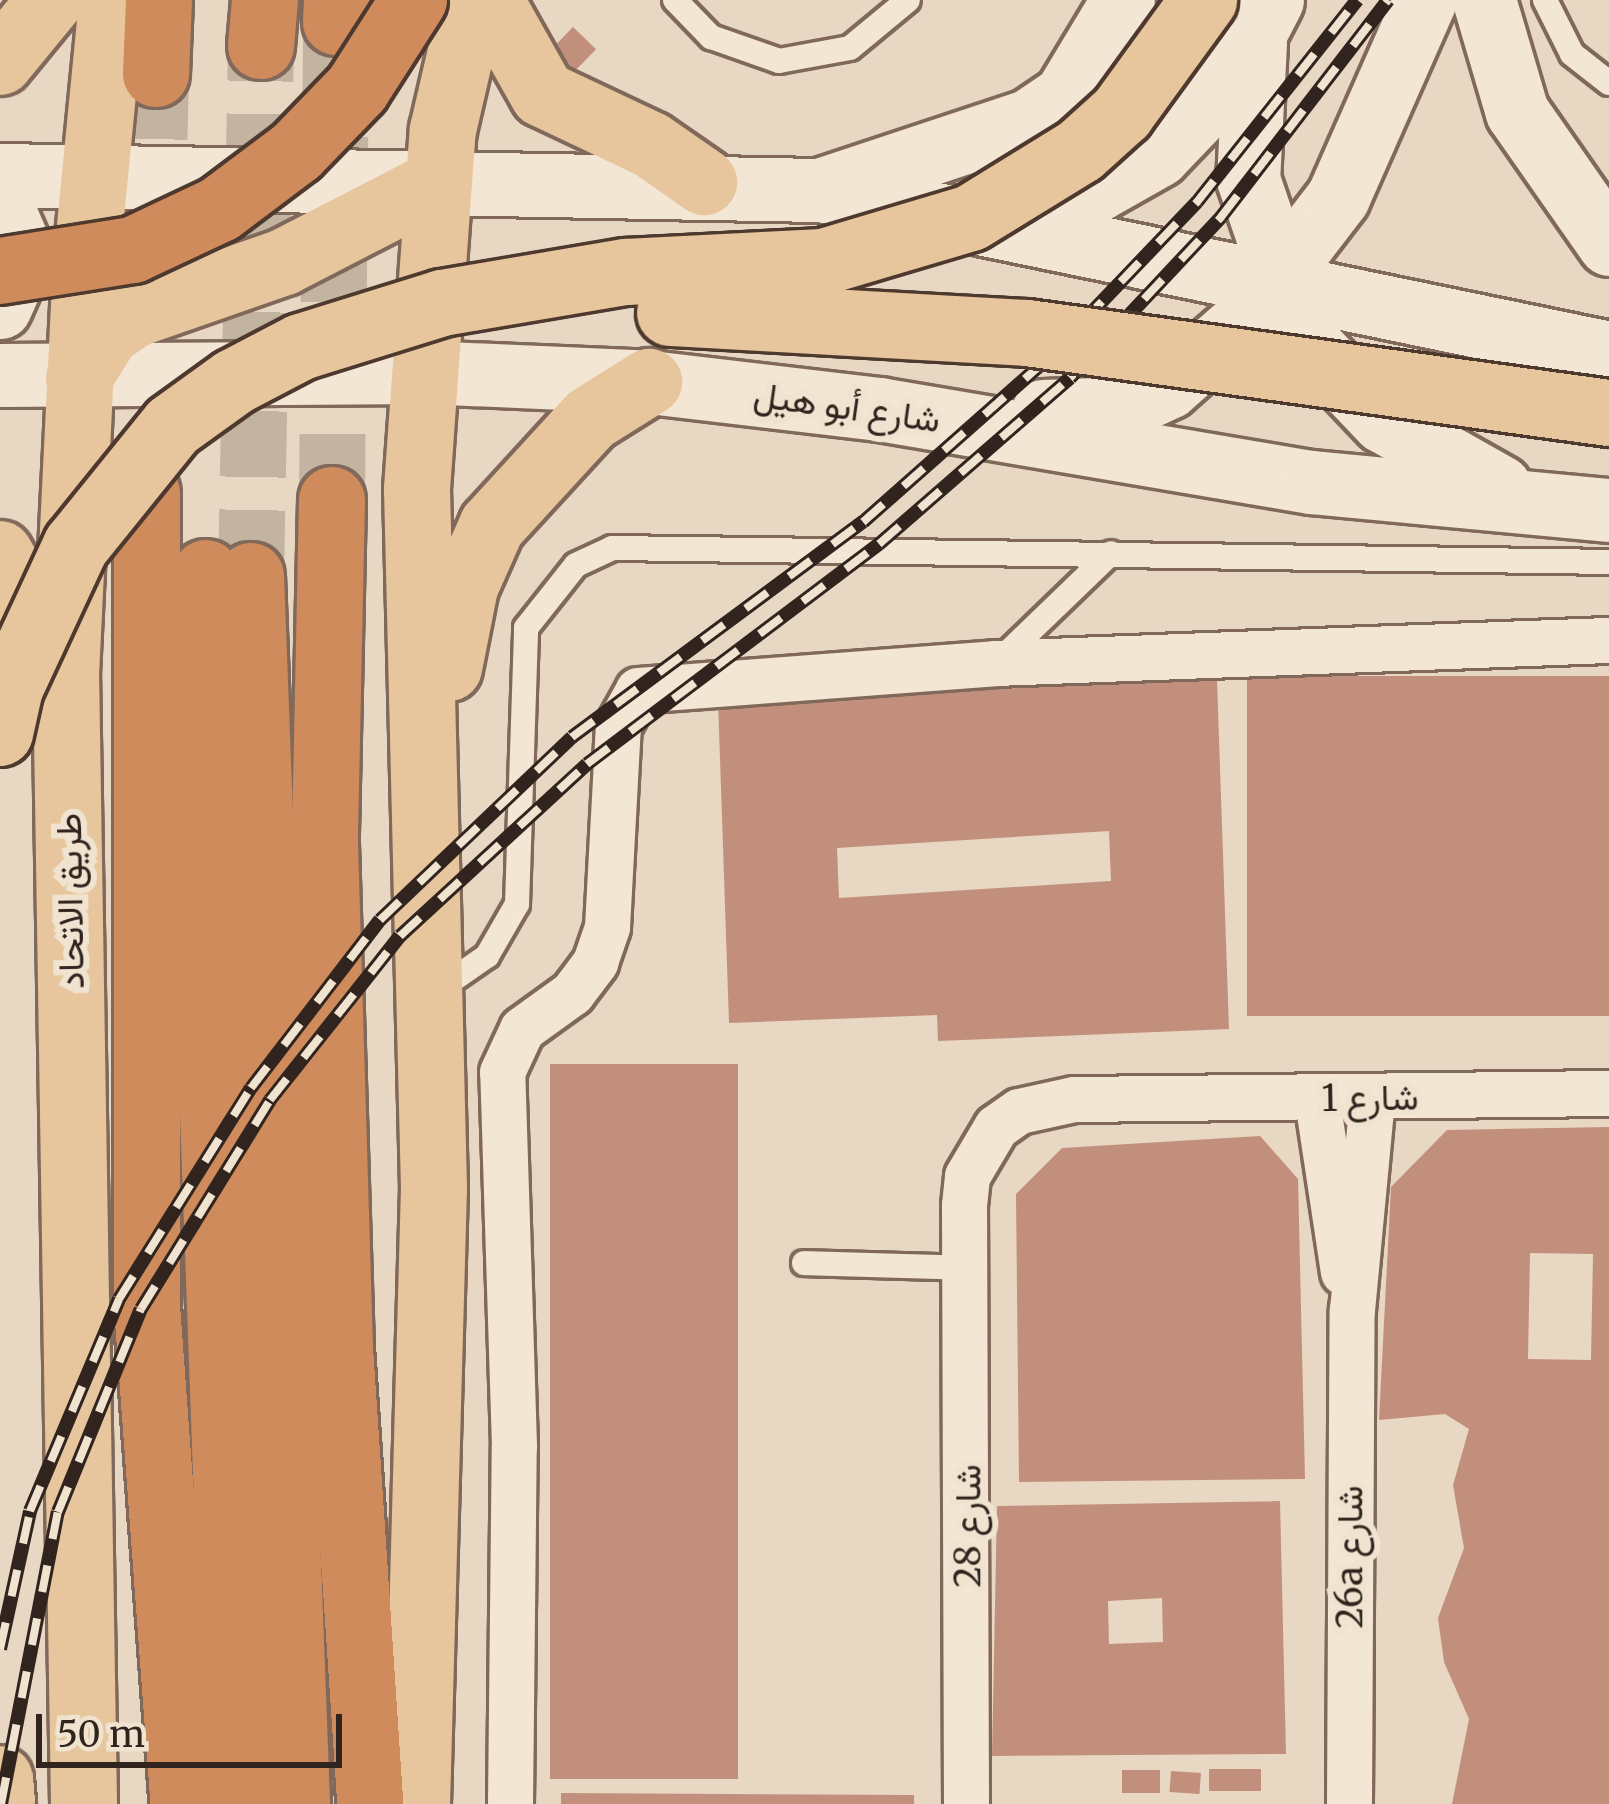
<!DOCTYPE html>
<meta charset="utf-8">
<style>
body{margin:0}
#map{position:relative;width:1609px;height:1804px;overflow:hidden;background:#e8d7c2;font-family:Merriweather,Vazirmatn,serif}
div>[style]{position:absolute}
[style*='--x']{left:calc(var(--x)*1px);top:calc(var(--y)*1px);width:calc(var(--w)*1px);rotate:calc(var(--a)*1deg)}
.building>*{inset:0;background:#c28f7c;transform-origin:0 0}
.highway-tunnel>*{height:66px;margin-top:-33px;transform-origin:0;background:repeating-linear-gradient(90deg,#c3b3a1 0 66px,transparent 0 99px)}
.roads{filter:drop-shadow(3px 0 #80695b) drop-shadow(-3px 0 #80695b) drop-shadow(0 3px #80695b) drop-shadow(0 -3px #80695b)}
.lane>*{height:24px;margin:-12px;padding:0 12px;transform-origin:12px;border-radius:12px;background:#f4e6d4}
.street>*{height:45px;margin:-22.5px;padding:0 22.5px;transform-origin:22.5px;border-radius:22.5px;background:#f4e6d4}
.secondary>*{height:63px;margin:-31.5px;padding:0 31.5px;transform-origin:31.5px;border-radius:31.5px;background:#f4e6d4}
.primary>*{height:66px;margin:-33px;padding:0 33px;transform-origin:33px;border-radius:33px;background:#e8c69d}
.highway>*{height:66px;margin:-33px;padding:0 33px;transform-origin:33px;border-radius:33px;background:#cf8b5b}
.rail>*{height:14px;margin-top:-7px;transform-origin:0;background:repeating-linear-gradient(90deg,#f0e3d0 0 27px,#31241e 0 54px);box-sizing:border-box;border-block:3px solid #31241e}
.bridges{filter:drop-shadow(3px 0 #4e392f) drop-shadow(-3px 0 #4e392f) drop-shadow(0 3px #4e392f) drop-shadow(0 -3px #4e392f)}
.primary-bridge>*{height:66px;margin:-33px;padding:0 33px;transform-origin:33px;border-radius:33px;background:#e8c69d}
.highway-bridge>*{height:66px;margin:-33px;padding:0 33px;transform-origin:33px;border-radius:33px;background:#cf8b5b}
span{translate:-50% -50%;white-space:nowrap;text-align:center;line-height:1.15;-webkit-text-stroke:12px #f0e3d0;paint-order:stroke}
.street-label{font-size:36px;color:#31241e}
.scale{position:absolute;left:36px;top:1714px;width:306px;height:54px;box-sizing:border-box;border:6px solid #31241e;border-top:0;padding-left:15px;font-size:36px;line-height:42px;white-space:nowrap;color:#31241e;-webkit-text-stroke:9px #f0e3d0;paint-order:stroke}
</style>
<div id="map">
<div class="building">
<i style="left:573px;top:27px;width:32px;height:37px;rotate:44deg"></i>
<i style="left:1609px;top:676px;width:340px;height:362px;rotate:90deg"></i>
<i style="clip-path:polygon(evenodd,1217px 680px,1229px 1029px,938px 1041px,937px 1015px,729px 1023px,718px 700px,1217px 680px,1109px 831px,1111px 881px,839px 898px,837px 848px,1109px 831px)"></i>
<i style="left:550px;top:1064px;width:188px;height:715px"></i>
<i style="clip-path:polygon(evenodd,1609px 1127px,1609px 1804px,1452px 1804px,1469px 1719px,1444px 1662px,1438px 1618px,1464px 1548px,1453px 1485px,1469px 1429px,1445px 1414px,1379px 1420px,1391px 1187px,1447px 1130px,1609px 1127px,1530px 1253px,1593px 1254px,1591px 1360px,1528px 1359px,1530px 1253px)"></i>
<i style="clip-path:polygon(1260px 1136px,1298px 1179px,1305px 1479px,1019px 1482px,1016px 1194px,1062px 1148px)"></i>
<i style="clip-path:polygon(evenodd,1280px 1501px,1286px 1754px,992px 1756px,997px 1506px,1280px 1501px,1162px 1598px,1163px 1642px,1109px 1644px,1108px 1601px,1162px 1598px)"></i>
<i style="left:1209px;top:1769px;width:52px;height:22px"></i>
<i style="left:1122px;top:1770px;width:38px;height:23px"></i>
<i style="left:1171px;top:1771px;width:30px;height:21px;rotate:4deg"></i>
<i style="clip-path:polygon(561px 1793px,914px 1795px,914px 1804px,561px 1804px)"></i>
</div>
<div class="highway-tunnel">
<i style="--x:152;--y:238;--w:164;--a:-88.6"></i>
<i style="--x:332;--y:500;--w:478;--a:-89.5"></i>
<i style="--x:251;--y:576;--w:530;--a:-88.92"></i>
</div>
<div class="roads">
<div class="lane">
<i style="--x:675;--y:0;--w:52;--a:45.8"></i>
<i style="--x:711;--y:37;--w:72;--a:19.4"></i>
<i style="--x:779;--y:61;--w:72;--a:-10.4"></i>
<i style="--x:850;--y:48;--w:75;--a:-39.6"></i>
<i style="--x:1545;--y:0;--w:60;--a:63.4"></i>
<i style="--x:1572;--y:54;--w:47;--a:38.1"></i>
<i style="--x:1002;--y:658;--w:151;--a:-43.9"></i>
<i style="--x:438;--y:990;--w:60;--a:-34.8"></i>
<i style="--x:487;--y:956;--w:60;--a:-60"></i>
<i style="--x:517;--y:904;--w:276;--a:-88.1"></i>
<i style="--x:526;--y:628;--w:80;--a:-51.6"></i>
<i style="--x:576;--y:565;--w:40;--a:-25"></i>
<i style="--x:612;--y:548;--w:997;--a:0.8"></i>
<i style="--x:804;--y:1263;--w:165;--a:1.7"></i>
</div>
<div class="street">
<i style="--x:1317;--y:1100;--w:174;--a:81.4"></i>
<i style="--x:510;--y:1804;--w:358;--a:-89.4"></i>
<i style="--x:514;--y:1446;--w:374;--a:-91.8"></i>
<i style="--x:502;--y:1072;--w:47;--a:-65.1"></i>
<i style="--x:522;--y:1029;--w:62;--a:-35.8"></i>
<i style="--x:572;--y:993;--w:39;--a:-53"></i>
<i style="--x:595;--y:962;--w:37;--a:-71"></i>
<i style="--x:607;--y:927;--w:201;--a:-86.9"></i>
<i style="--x:618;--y:726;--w:41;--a:-60.9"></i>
<i style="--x:638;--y:690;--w:358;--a:-4.3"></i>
<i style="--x:995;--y:663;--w:614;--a:-2.15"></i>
<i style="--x:966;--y:1804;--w:599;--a:-90.19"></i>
<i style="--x:964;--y:1205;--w:29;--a:-84"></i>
<i style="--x:967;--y:1176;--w:57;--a:-59.4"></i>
<i style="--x:996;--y:1127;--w:28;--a:-35"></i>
<i style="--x:1019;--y:1111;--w:56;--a:-12.3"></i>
<i style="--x:1074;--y:1099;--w:535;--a:-0.64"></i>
<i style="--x:1349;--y:1804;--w:494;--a:-89.7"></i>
<i style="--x:1352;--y:1310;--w:213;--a:-84.6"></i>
</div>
<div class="secondary">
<i style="--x:1484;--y:0;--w:117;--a:73.6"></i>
<i style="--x:1517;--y:112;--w:161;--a:55.1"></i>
<i style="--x:1255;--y:43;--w:136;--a:92.9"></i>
<i style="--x:1248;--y:179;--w:165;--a:71.2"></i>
<i style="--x:1301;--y:335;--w:119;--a:46.4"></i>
<i style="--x:1383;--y:421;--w:134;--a:29.4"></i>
<i style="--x:0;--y:175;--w:820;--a:1.05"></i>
<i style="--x:820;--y:190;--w:806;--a:11.67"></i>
<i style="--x:820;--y:190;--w:219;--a:-18.4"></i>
<i style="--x:1028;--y:121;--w:45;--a:-34"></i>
<i style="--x:1065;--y:96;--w:112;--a:-58.9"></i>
<i style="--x:0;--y:202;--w:58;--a:66.5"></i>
<i style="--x:23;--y:255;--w:57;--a:113.9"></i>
<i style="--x:1000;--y:222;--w:103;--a:-18.6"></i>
<i style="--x:1098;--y:189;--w:69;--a:-29.5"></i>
<i style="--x:1158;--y:155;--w:105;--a:-46.2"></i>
<i style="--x:1231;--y:79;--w:89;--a:-62.6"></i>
<i style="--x:0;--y:375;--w:424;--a:-0.4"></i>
<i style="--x:424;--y:372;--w:225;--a:2.5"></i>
<i style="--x:649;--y:382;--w:232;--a:6.7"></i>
<i style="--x:879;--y:409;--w:439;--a:9.6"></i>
<i style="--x:1312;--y:482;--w:298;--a:5.4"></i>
<i style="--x:1043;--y:411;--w:80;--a:-2.1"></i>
<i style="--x:1123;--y:408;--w:50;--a:-25"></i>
<i style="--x:1168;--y:387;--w:100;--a:-41.3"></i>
<i style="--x:1243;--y:321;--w:156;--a:-52.5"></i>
<i style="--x:1338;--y:197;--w:215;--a:-66.2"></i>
</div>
<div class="primary">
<i style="--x:490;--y:0;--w:108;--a:60.6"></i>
<i style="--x:543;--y:94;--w:119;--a:25.3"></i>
<i style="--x:651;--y:145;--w:65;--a:34.9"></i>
<i style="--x:0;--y:62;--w:80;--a:-50.6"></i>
<i style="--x:79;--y:378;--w:53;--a:-58.1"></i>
<i style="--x:107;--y:333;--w:34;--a:-34"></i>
<i style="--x:135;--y:314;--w:158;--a:-19.2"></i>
<i style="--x:284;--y:262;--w:174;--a:-27.3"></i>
<i style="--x:0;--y:554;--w:127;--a:60.8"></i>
<i style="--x:449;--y:668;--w:83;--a:-78.8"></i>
<i style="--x:465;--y:587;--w:67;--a:-66.1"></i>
<i style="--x:492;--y:526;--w:145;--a:-47.5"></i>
<i style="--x:590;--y:419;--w:70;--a:-32.1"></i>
<i style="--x:0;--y:1779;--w:25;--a:85"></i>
<i style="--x:84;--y:1804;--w:1130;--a:-90.91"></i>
<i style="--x:66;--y:674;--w:407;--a:-87.2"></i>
<i style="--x:86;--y:267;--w:268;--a:-84.4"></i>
<i style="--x:417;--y:1804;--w:615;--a:-88.42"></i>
<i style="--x:434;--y:1189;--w:700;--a:-91.39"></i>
<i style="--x:417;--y:489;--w:360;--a:-85.9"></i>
<i style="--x:443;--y:130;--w:133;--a:-77"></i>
</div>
<div class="highway">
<i style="--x:336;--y:22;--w:22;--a:-87"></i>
<i style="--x:261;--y:46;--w:46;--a:-85"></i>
<i style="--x:156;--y:74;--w:74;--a:-87.7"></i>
<i style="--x:147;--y:493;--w:813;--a:90"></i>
<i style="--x:147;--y:1306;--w:499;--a:85.8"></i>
<i style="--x:332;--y:500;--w:344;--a:91.2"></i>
<i style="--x:325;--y:844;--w:504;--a:88.3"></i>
<i style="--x:340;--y:1348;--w:457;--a:86.2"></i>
<i style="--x:206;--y:573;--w:319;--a:90.2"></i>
<i style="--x:205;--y:892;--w:913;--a:87.93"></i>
<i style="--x:251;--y:576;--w:1229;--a:87.85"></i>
</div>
</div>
<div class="rail">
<i style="--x:0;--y:1649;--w:141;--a:-77.7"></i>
<i style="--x:30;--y:1511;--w:230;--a:-67.2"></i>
<i style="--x:119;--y:1299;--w:249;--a:-58"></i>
<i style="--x:251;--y:1088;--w:212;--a:-52.5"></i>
<i style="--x:380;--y:920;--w:265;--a:-43.6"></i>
<i style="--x:572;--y:737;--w:362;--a:-36.5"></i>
<i style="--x:863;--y:522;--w:244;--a:-41.5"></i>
<i style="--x:1046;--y:360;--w:219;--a:-46.3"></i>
<i style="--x:1197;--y:202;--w:258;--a:-51.6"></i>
<i style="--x:1;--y:1804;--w:298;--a:-79"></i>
<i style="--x:58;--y:1512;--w:219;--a:-67.8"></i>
<i style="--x:141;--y:1309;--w:246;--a:-58.3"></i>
<i style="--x:270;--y:1100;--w:209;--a:-51.6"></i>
<i style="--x:400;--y:936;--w:254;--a:-42.6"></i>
<i style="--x:587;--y:764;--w:366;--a:-37"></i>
<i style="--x:879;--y:544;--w:253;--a:-41"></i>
<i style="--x:1070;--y:378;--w:221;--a:-46.8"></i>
<i style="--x:1221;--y:217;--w:274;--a:-52.4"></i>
</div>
<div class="bridges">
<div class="primary-bridge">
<i style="--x:670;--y:313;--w:358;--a:3.2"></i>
<i style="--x:1027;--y:333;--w:587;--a:7.83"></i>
<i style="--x:0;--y:733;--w:46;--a:-77.5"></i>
<i style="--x:10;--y:688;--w:157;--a:-65.1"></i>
<i style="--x:76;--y:546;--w:154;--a:-51.1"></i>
<i style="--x:173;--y:426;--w:75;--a:-35.8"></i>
<i style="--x:234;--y:382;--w:76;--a:-27.6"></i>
<i style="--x:301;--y:347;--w:148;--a:-17.3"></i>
<i style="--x:442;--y:303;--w:187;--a:-9.6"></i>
<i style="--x:626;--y:272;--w:197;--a:-2.9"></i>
<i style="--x:823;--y:262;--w:154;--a:-16.6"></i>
<i style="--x:971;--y:218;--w:128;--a:-31.6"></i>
<i style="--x:1080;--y:151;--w:57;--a:-42.1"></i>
<i style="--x:1122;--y:113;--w:140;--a:-54"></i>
</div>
<div class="highway-bridge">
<i style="--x:0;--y:271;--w:135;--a:-9"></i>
<i style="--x:133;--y:250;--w:96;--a:-25.2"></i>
<i style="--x:220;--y:209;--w:95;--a:-36.9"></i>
<i style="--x:296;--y:152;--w:88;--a:-45.9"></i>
<i style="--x:357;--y:89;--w:106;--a:-57.4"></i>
</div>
</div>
<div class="street-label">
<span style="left:847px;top:407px;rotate:8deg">شارع أبو هيل</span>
<span style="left:70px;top:901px;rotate:-91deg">طريق الاتحاد</span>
<span style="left:1370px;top:1098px;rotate:-1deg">شارع 1</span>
<span style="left:968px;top:1526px;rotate:-90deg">شارع 28</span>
<span style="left:1350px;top:1557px;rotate:-90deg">26a شارع</span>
</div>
<div class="scale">50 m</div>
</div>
